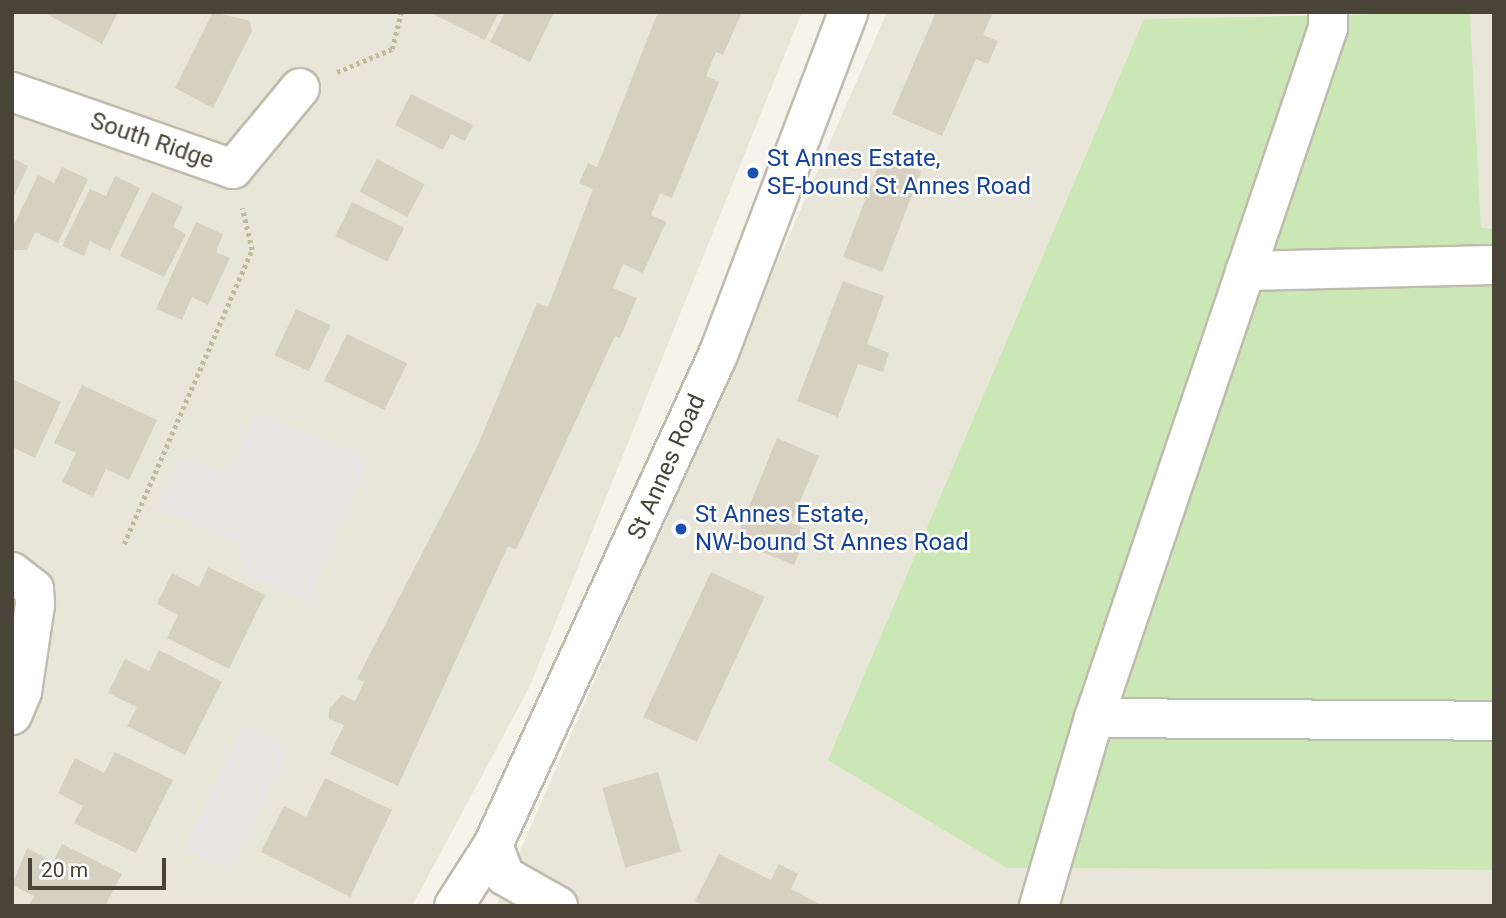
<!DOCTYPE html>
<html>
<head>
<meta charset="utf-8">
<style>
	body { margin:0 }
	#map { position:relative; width:1506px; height:918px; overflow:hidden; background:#f5f3ea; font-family:Roboto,sans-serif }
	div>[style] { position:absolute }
	.residential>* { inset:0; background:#e8e5d9 }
	.green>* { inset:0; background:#cae7b5 }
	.parking>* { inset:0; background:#e6e5e2; transform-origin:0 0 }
	.building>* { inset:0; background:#d6d0c0; transform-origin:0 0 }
	.path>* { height:4.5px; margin-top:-2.25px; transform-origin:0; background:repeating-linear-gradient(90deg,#c1ba9f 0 3.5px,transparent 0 7px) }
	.roads { filter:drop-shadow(2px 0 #c0bcad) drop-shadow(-2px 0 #c0bcad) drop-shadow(0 2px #c0bcad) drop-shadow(0 -2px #c0bcad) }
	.minor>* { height:38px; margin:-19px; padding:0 19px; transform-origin:19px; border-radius:19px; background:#fff }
	.dots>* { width:19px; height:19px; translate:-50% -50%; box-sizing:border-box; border:4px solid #fff; border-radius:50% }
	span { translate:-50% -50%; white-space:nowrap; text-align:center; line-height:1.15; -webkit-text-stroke:5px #fff; paint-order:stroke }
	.street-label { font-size:24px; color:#484438 }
	.transit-label { font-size:24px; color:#164399 }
	.left { translate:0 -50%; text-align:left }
	.frame { position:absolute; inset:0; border:14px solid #484438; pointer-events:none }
	.scale { position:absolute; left:28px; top:858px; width:138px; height:32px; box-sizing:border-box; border:4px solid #484438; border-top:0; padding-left:9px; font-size:21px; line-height:24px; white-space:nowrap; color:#484438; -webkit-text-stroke:5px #fff; paint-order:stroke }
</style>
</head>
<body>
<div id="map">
	<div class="residential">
		<i style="clip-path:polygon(12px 12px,802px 12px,529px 688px,412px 906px,12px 906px)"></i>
		<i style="clip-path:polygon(887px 12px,1363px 12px,1144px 20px,1007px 868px,1494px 870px,1494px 906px,496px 906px)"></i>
		<i style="clip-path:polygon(1470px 12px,1494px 12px,1494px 229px,1481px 229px)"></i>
	</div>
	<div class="green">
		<i style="clip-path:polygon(1470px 12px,1481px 228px,1494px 229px,1494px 870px,1007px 868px,828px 760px,1144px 19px)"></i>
	</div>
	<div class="parking">
		<i style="clip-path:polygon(255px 412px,368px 458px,309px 602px,249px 578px,236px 542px,158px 510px,180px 454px,230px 474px)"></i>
		<i style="left:244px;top:725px;width:51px;height:137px;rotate:26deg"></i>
	</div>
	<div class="building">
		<i style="clip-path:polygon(43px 12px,118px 12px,102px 44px)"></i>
		<i style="clip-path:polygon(213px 12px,250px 21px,252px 31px,213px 108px,175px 88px)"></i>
		<i style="clip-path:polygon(429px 12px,499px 12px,485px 40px)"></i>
		<i style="clip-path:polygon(505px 12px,554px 12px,530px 62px,490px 42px)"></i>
		<i style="clip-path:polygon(658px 12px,742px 12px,723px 55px,716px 52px,706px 76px,719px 82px,672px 198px,660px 193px,651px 215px,666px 222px,643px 273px,623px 264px,613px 288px,637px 298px,620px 338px,615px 336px,516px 550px,508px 546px,398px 786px,330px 754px,344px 725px,329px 719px,329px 709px,342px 695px,355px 701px,364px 682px,357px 679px,477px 447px,537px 303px,548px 307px,593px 189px,579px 183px,588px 163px,597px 167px)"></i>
		<i style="clip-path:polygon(936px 12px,993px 12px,983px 35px,998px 41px,988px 64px,976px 59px,942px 136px,892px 114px)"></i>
		<i style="clip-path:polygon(411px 94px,473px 125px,465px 141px,451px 134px,443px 150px,395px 125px)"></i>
		<i style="left:882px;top:156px;width:42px;height:108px;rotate:21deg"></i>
		<i style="clip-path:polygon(12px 158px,28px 166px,12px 200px)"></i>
		<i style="left:377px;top:159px;width:54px;height:37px;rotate:28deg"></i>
		<i style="clip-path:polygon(62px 167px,88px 179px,58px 243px,35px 232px,27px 250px,12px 250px,12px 229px,38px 175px,54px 183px)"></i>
		<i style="clip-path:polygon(115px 176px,140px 188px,110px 251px,90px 241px,84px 256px,62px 246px,90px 189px,106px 196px)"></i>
		<i style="clip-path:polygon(152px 192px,183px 207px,173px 227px,186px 234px,164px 277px,120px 256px)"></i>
		<i style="left:352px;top:202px;width:58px;height:38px;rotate:26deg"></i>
		<i style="clip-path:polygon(196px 222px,223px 234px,216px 252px,230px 258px,208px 305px,192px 297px,182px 320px,156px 309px)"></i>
		<i style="clip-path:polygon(843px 281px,884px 296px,867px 344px,889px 353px,883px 372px,858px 364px,838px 417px,797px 401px)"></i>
		<i style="left:296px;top:309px;width:38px;height:51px;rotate:25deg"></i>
		<i style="left:347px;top:334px;width:67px;height:52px;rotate:26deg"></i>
		<i style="clip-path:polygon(12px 379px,61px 402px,35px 458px,12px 447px)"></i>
		<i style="clip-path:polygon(82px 385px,157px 420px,129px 480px,106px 469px,93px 497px,62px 482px,76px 453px,54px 443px)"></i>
		<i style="clip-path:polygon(777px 438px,819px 456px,791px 523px,809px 530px,794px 565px,735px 541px)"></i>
		<i style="clip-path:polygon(208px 567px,265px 595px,229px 669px,167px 638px,178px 615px,157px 604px,172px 573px,199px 587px)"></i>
		<i style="left:711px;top:572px;width:59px;height:160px;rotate:25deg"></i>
		<i style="clip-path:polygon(159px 650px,222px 682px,185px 755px,127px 726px,137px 707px,108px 693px,125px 659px,149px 671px)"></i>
		<i style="clip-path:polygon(115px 752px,173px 780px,136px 853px,74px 823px,83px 806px,58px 793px,75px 758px,104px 773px)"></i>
		<i style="left:658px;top:772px;width:83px;height:58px;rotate:74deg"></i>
		<i style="clip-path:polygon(325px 778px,392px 810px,350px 897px,261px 852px,284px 806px,306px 817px)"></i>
		<i style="clip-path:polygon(62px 844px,122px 874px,105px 906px,29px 906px,34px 896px,12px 885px,27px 848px,53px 862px)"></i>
		<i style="clip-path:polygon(719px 854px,771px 880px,779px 864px,798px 874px,791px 889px,823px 906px,705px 906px,695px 901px)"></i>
	</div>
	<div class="path">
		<i style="left:337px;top:72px;width:60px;rotate:-22.7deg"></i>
		<i style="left:392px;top:49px;width:38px;rotate:-76deg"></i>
		<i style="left:124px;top:544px;width:321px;rotate:-66.5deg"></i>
		<i style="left:252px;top:250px;width:43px;rotate:-103.4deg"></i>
	</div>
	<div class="roads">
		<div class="minor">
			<i style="left:12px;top:92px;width:234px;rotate:19.2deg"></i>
			<i style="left:233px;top:169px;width:105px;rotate:-50.4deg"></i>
			<i style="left:1245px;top:271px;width:249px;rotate:-1.4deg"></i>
			<i style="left:12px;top:572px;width:28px;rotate:38deg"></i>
			<i style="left:34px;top:589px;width:16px;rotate:86deg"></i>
			<i style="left:35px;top:605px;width:88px;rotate:98.5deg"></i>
			<i style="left:22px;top:692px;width:25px;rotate:113deg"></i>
			<i style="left:1094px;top:718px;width:400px;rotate:0.4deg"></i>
			<i style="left:493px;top:845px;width:33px;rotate:69deg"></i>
			<i style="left:505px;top:876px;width:61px;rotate:29.5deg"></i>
			<i style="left:454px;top:906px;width:72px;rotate:-57.4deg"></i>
			<i style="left:493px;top:845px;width:539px;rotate:-65.34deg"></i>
			<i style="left:718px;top:355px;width:367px;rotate:-69.2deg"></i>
			<i style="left:1039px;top:906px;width:196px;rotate:-73.7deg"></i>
			<i style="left:1094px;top:718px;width:729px;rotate:-71.27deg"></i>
			<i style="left:1328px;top:28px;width:16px;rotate:-90deg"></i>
		</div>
	</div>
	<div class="dots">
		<i style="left:753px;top:173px;background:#1a4fb4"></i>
		<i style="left:681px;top:529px;background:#1a4fb4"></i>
	</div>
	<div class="street-label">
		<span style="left:152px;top:141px;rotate:19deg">South Ridge</span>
		<span style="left:667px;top:467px;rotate:-66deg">St Annes Road</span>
	</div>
	<div class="transit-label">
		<span class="left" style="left:767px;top:173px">St Annes Estate,<br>SE-bound St Annes Road</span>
		<span class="left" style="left:695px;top:529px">St Annes Estate,<br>NW-bound St Annes Road</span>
	</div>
	<div class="frame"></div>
	<div class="scale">20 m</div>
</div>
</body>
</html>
